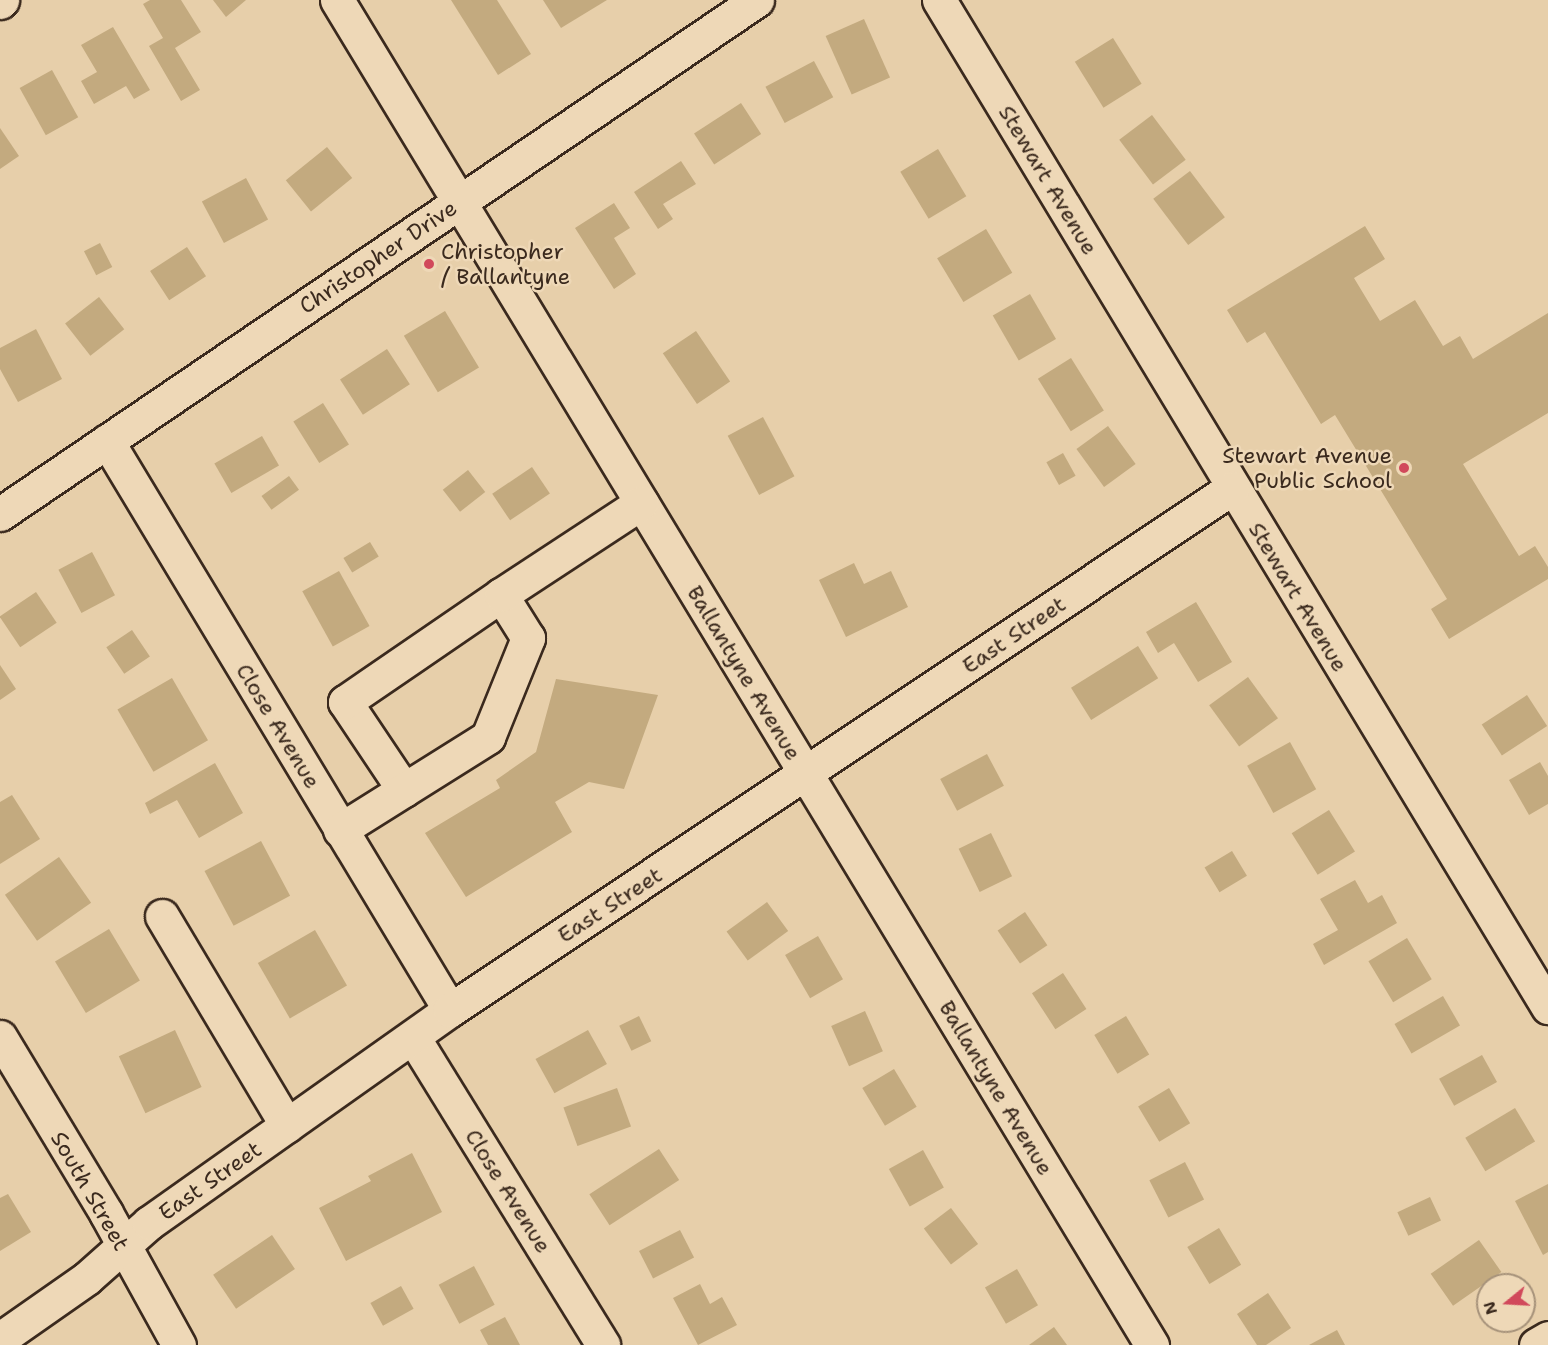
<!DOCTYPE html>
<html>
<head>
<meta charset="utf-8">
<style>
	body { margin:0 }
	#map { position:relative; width:1548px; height:1345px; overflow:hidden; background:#e7cfaa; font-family:"Shantell Sans",sans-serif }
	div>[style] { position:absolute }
	.building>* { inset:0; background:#c3aa7f; transform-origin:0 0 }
	.roads { filter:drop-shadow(2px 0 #3b2a1e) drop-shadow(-2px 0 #3b2a1e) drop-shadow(0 2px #3b2a1e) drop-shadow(0 -2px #3b2a1e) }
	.minor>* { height:33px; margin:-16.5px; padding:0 16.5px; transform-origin:16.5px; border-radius:16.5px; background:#eed8b7 }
	.dots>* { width:16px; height:16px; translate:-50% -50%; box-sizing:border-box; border:3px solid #eed8b7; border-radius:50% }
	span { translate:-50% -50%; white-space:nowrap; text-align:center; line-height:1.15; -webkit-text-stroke:5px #eed8b7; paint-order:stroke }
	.street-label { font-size:22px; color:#3b2a1e }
	.poi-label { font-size:22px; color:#3b2a1e }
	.left { translate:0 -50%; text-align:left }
	.right { translate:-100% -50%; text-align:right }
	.north { position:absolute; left:1476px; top:1273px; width:60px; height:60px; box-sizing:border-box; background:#eed8b7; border:2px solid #a6927a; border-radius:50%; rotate:252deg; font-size:16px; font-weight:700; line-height:24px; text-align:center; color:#3b2a1e }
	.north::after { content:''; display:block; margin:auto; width:21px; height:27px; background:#d1495b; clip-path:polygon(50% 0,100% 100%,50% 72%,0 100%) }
</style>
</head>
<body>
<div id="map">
	<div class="building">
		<i style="clip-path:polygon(150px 0,181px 0,201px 32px,175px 48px,200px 90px,181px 101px,149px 46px,163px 38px,143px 4px)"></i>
		<i style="clip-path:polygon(213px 0,246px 0,226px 17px)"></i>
		<i style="clip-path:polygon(451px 0,497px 0,531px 54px,498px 75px)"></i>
		<i style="clip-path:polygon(543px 0,607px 0,561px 28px)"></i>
		<i style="left:864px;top:19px;width:64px;height:42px;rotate:66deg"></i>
		<i style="clip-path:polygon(113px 27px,150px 90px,134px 99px,126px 86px,94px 104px,81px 81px,97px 72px,81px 45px)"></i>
		<i style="left:1113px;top:38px;width:54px;height:45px;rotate:58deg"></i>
		<i style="left:814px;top:61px;width:41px;height:55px;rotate:62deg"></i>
		<i style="left:52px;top:70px;width:54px;height:37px;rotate:61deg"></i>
		<i style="left:741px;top:103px;width:37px;height:56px;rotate:57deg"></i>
		<i style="left:1152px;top:115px;width:56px;height:41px;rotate:53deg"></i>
		<i style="clip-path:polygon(0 128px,19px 156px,0 169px)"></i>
		<i style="left:327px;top:147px;width:40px;height:53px;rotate:51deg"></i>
		<i style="left:938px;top:149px;width:55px;height:44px;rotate:59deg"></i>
		<i style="clip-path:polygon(681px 161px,696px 184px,663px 204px,673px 219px,658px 229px,634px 192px)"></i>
		<i style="left:1190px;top:171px;width:58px;height:46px;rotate:53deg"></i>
		<i style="left:246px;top:178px;width:47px;height:50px;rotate:62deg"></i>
		<i style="clip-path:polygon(614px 203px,630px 228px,614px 238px,636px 274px,614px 289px,575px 228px)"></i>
		<i style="clip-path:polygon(1365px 226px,1385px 259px,1354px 278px,1380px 321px,1415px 300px,1443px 346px,1460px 336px,1473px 359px,1548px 313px,1548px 413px,1463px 464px,1519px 556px,1535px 546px,1548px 567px,1548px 579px,1449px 639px,1431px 609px,1447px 599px,1335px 415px,1321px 424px,1265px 332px,1247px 343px,1227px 310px)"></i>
		<i style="left:986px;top:229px;width:51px;height:57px;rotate:59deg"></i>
		<i style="left:100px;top:243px;width:27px;height:18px;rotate:63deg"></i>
		<i style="left:187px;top:247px;width:35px;height:44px;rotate:57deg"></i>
		<i style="left:1030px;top:294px;width:52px;height:43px;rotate:60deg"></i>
		<i style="left:99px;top:297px;width:41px;height:43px;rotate:52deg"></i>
		<i style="left:445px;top:311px;width:66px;height:48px;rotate:59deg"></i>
		<i style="clip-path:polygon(36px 329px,62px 379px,18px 402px,0 369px,0 348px)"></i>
		<i style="left:696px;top:331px;width:61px;height:40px;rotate:56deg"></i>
		<i style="left:387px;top:349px;width:42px;height:56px;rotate:57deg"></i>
		<i style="left:1071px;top:358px;width:62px;height:39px;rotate:58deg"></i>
		<i style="left:323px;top:403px;width:49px;height:35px;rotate:58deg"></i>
		<i style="left:763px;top:417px;width:67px;height:40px;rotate:62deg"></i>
		<i style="left:1108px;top:426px;width:47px;height:39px;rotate:54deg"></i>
		<i style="left:262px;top:436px;width:34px;height:55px;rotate:60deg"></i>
		<i style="left:1063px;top:453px;width:26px;height:19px;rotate:61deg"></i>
		<i style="left:532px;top:467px;width:32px;height:48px;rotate:56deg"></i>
		<i style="left:468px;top:470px;width:28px;height:32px;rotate:52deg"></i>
		<i style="left:289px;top:476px;width:17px;height:34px;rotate:54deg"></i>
		<i style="left:370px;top:542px;width:17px;height:31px;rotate:59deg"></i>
		<i style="left:92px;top:552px;width:49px;height:38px;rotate:62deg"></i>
		<i style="clip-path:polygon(854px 563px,864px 584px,891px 571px,908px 607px,846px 637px,819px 580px)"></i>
		<i style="left:339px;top:571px;width:63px;height:42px;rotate:61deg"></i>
		<i style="left:36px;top:592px;width:37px;height:44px;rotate:56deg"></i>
		<i style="clip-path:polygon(1196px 602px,1232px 662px,1198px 682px,1174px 643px,1158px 653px,1146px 632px)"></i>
		<i style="left:132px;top:630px;width:32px;height:31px;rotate:56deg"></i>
		<i style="left:1138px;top:646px;width:38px;height:79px;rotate:58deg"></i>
		<i style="clip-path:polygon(0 665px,16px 689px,0 700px)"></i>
		<i style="left:1248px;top:677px;width:51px;height:48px;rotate:54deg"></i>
		<i style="left:172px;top:678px;width:72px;height:63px;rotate:60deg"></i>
		<i style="clip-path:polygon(556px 679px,658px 695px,624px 789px,589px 782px,555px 802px,572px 832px,466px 897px,425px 833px,500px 788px,496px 780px,536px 752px)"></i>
		<i style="left:1527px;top:695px;width:37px;height:54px;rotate:57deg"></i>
		<i style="left:1290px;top:742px;width:54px;height:49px;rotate:61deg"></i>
		<i style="left:987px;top:754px;width:36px;height:53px;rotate:62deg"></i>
		<i style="clip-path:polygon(1540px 762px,1548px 776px,1548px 804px,1529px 815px,1509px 780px)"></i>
		<i style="clip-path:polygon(215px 763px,243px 813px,199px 838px,177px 800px,150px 814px,145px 803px)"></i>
		<i style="clip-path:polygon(12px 795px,40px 839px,0 864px,0 802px)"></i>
		<i style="left:1329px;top:810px;width:49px;height:44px;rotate:58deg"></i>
		<i style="left:991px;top:833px;width:48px;height:36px;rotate:64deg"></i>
		<i style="left:261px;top:841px;width:62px;height:64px;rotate:62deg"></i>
		<i style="left:1232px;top:851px;width:29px;height:32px;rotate:59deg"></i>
		<i style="left:59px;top:857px;width:56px;height:66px;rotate:55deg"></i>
		<i style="clip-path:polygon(1355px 880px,1368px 903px,1382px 895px,1397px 923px,1324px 965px,1313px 944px,1338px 930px,1320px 899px)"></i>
		<i style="left:767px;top:902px;width:36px;height:50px;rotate:54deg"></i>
		<i style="left:1025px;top:912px;width:40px;height:33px;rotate:56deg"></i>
		<i style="left:109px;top:929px;width:60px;height:63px;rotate:59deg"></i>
		<i style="left:315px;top:930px;width:64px;height:66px;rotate:60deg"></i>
		<i style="left:818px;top:936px;width:50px;height:38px;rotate:60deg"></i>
		<i style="left:1407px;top:938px;width:48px;height:45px;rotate:59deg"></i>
		<i style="left:1063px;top:973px;width:43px;height:37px;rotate:57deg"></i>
		<i style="left:1443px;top:996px;width:34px;height:56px;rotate:60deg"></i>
		<i style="left:865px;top:1011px;width:44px;height:37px;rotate:66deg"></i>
		<i style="left:639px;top:1016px;width:28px;height:22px;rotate:64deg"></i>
		<i style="left:1126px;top:1016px;width:45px;height:37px;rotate:59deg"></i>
		<i style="left:175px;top:1030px;width:63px;height:62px;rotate:65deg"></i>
		<i style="left:588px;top:1030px;width:39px;height:60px;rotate:61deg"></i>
		<i style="left:1482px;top:1055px;width:31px;height:49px;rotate:61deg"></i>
		<i style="left:894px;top:1069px;width:44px;height:37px;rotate:59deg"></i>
		<i style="left:617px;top:1088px;width:41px;height:57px;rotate:70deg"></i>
		<i style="left:1169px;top:1088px;width:41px;height:36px;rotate:59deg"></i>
		<i style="left:1515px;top:1108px;width:39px;height:58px;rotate:59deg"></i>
		<i style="left:659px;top:1149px;width:37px;height:83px;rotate:57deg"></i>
		<i style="left:923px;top:1150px;width:43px;height:39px;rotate:61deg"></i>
		<i style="clip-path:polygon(412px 1153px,442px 1212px,346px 1261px,319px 1208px,371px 1181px,368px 1176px)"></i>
		<i style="left:1185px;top:1162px;width:42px;height:40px;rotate:63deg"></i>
		<i style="clip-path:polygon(1548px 1184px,1548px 1252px,1543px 1255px,1515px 1201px)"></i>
		<i style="clip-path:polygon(8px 1194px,31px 1232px,0 1251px,0 1198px)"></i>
		<i style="left:1430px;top:1197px;width:26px;height:36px;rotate:65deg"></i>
		<i style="left:951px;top:1208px;width:45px;height:34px;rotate:53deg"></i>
		<i style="left:1219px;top:1228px;width:43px;height:37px;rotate:59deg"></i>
		<i style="left:680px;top:1230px;width:31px;height:46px;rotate:63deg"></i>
		<i style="left:272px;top:1235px;width:41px;height:71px;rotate:56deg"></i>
		<i style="left:1479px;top:1240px;width:39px;height:59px;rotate:55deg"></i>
		<i style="left:474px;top:1266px;width:44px;height:40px;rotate:62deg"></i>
		<i style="left:1017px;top:1269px;width:42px;height:37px;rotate:60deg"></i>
		<i style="clip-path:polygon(700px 1284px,710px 1304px,722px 1297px,737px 1325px,698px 1345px,673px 1298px)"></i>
		<i style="left:401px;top:1286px;width:26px;height:35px;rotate:61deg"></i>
		<i style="clip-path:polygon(1268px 1293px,1291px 1328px,1266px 1345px,1257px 1345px,1237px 1314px)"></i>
		<i style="clip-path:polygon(505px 1317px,520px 1345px,488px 1345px,480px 1330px)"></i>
		<i style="clip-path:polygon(1054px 1327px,1067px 1345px,1029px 1345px)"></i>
		<i style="clip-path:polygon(1337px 1330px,1345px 1345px,1309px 1345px)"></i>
	</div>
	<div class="roads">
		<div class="minor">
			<i style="left:337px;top:0;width:1573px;rotate:58.79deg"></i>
			<i style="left:939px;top:0;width:1177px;rotate:58.84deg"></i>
			<i style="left:0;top:2px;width:3px;rotate:-45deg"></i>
			<i style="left:107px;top:441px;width:664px;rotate:58.92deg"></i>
			<i style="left:0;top:514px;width:915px;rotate:-34.18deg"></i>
			<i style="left:404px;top:790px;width:106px;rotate:-123.8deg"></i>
			<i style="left:345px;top:702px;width:189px;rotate:-34.4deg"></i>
			<i style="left:340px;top:830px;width:175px;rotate:-32.1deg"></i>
			<i style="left:488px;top:737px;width:107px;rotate:-68deg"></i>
			<i style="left:528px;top:638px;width:51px;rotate:-122.1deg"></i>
			<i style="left:501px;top:595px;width:168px;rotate:-33.3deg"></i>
			<i style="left:162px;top:916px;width:244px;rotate:59.2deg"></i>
			<i style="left:0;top:1037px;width:205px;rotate:58.9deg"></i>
			<i style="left:106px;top:1213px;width:151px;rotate:61.1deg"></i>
			<i style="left:413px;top:1037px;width:362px;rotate:58.3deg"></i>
			<i style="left:0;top:1339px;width:106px;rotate:-35deg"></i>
			<i style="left:87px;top:1278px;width:83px;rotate:-41.6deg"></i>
			<i style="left:149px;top:1223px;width:369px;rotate:-35.3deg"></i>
			<i style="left:450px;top:1010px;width:940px;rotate:-33.72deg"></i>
			<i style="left:1536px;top:1345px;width:14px;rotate:-30deg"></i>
		</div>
	</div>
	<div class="dots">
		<i style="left:429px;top:264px;background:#d1495b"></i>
		<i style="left:1404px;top:468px;background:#d1495b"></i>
	</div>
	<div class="street-label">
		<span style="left:1048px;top:180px;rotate:59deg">Stewart Avenue</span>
		<span style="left:378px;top:257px;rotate:-34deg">Christopher Drive</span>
		<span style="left:1298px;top:597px;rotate:59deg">Stewart Avenue</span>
		<span style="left:1014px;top:635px;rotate:-34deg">East Street</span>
		<span style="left:744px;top:673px;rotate:59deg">Ballantyne Avenue</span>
		<span style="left:278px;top:726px;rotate:59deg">Close Avenue</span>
		<span style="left:610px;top:905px;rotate:-33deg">East Street</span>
		<span style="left:996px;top:1088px;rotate:59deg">Ballantyne Avenue</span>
		<span style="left:210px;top:1181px;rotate:-35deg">East Street</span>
		<span style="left:90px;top:1191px;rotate:60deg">South Street</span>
		<span style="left:508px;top:1191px;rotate:58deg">Close Avenue</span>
	</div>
	<div class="poi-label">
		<span class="left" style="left:441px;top:264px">Christopher<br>/ Ballantyne</span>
		<span class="right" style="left:1392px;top:468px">Stewart Avenue<br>Public School</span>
	</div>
	<div class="north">N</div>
</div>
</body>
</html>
